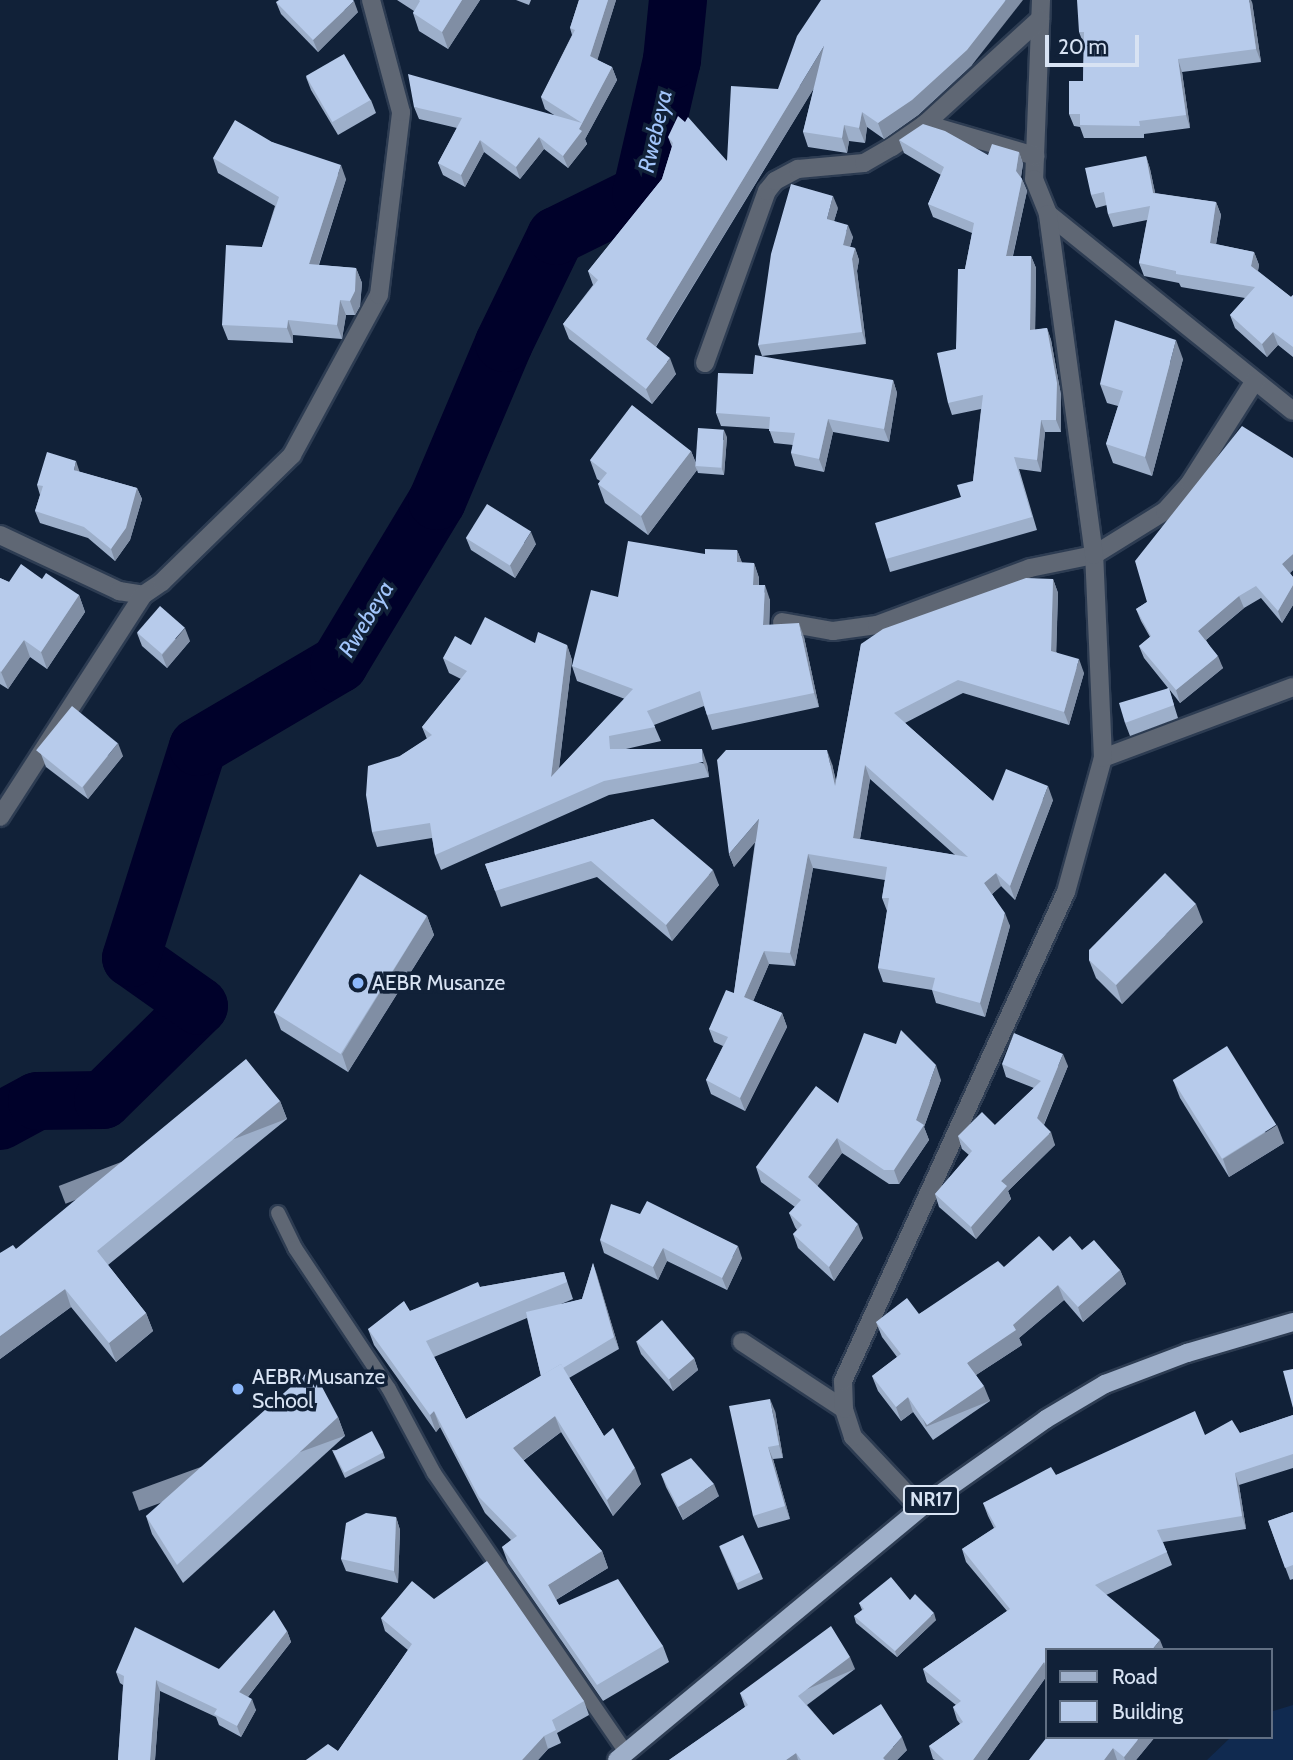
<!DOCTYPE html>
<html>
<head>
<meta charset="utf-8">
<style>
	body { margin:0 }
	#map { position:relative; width:1293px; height:1760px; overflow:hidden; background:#112138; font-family:Cabin,sans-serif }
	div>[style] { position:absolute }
	.green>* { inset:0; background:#102a50 }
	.river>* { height:58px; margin:-29px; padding:0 29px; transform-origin:29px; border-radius:29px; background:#00012a }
	.roads { filter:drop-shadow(2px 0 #2d3c52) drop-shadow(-2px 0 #2d3c52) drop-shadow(0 2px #2d3c52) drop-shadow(0 -2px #2d3c52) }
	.service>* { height:14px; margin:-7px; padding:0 7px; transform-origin:7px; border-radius:7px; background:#5f6774 }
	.minor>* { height:18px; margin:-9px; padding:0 9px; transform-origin:9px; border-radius:9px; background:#5f6774 }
	.primary>* { height:18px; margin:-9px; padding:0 9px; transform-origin:9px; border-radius:9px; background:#9eafc9 }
	.wall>* { inset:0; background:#9dafca }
	.shaded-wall>* { inset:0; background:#808ea4; transform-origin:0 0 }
	.building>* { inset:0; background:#b7cbeb; transform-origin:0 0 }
	.dots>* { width:19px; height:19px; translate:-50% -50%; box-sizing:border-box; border:4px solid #112138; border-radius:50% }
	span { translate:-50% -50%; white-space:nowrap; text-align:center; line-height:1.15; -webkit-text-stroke:7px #112138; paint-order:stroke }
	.shield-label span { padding:2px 5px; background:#112138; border:2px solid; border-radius:5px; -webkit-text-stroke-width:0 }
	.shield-label { font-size:19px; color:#d8e3f3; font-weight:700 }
	.poi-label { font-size:21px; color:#d8e3f3 }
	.left { translate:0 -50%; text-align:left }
	.water-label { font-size:23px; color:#a2c5fb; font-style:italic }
	.legend { position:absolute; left:1045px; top:1648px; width:228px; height:91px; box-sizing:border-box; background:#112138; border:2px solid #616f83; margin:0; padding:9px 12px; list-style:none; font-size:21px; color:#d8e3f3 }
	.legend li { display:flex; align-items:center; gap:14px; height:35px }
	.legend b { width:35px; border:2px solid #616f83 }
	.scale { position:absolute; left:1045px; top:35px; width:94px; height:32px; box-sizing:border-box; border:4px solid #d8e3f3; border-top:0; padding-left:9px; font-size:21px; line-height:24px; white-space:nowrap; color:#d8e3f3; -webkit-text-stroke:5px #112138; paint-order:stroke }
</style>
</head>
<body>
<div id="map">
	<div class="green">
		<i style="clip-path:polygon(1293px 1705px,1293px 1760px,1207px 1760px,1231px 1737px,1270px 1737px,1270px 1712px)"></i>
	</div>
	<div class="river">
		<i style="left:0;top:1121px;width:42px;rotate:-28.4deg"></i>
		<i style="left:37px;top:1101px;width:66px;rotate:-0.9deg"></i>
		<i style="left:103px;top:1100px;width:134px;rotate:-44.4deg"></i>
		<i style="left:199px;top:1006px;width:83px;rotate:-144.8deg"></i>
		<i style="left:131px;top:958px;width:221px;rotate:-72.4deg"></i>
		<i style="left:198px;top:747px;width:164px;rotate:-30.5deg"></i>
		<i style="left:339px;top:664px;width:190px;rotate:-59deg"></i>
		<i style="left:437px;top:501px;width:172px;rotate:-67deg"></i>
		<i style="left:504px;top:343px;width:119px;rotate:-64.1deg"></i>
		<i style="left:556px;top:236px;width:95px;rotate:-26.3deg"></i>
		<i style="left:641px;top:194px;width:138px;rotate:-77deg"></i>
		<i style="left:672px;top:60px;width:60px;rotate:-84.3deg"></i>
	</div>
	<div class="roads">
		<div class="service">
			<i style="left:278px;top:1213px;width:39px;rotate:64deg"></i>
			<i style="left:295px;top:1248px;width:169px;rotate:56.3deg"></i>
			<i style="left:389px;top:1389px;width:95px;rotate:61.8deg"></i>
			<i style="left:434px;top:1473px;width:339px;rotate:55.5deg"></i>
		</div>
		<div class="minor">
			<i style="left:1041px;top:0;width:179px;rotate:92.2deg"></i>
			<i style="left:1034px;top:179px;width:38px;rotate:68deg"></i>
			<i style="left:1048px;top:214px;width:314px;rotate:38.8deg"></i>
			<i style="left:925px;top:124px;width:115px;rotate:16.2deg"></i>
			<i style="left:705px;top:363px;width:183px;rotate:-70.2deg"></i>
			<i style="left:767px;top:191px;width:13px;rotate:-51deg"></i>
			<i style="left:775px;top:181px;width:26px;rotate:-28deg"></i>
			<i style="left:798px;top:169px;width:66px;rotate:-5.2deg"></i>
			<i style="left:864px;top:163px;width:32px;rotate:-30deg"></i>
			<i style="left:892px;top:147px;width:40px;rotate:-34.9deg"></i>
			<i style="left:925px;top:124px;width:156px;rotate:-42.4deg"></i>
			<i style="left:0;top:535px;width:132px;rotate:25.2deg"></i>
			<i style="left:119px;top:591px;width:24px;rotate:9deg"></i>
			<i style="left:143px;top:595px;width:23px;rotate:-34deg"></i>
			<i style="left:162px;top:582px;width:182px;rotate:-44.3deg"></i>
			<i style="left:292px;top:455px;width:182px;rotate:-61.5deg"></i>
			<i style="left:379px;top:295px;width:184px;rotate:-83.1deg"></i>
			<i style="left:401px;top:112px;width:116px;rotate:-105deg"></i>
			<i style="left:782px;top:622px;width:52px;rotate:10deg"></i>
			<i style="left:833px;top:631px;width:44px;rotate:-7.8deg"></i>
			<i style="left:877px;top:625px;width:163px;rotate:-20.4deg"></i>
			<i style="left:1030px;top:568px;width:65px;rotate:-11.5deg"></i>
			<i style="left:1094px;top:555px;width:84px;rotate:-31.8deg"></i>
			<i style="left:1165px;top:511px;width:38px;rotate:-48deg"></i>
			<i style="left:1190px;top:483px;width:120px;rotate:-57.6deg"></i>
			<i style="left:1103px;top:758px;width:203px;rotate:-20.5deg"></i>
			<i style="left:0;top:817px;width:264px;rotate:-57.2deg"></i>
			<i style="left:742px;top:1342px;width:122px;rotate:33.3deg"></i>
			<i style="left:920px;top:1508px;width:98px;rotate:-133.3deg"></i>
			<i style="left:853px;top:1437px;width:29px;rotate:-108deg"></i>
			<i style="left:844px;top:1409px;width:28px;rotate:-92deg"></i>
			<i style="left:843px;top:1381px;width:537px;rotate:-65.49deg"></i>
			<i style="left:1066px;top:892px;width:139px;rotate:-74.6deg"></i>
			<i style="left:1103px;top:758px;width:203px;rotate:-92.5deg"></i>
			<i style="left:1094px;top:555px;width:344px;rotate:-97.7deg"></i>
		</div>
		<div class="primary">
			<i style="left:617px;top:1760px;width:394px;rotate:-39.7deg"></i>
			<i style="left:920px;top:1508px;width:154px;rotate:-35.2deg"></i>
			<i style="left:1046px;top:1419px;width:69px;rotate:-30.7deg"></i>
			<i style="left:1105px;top:1384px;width:88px;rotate:-20.7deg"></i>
			<i style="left:1187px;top:1353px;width:110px;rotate:-16.3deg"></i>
		</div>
	</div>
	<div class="wall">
		<i style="clip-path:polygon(397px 0,480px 0,448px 49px,419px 31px,413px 13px,414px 11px)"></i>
		<i style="clip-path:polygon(516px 0,531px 0,529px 5px)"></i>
		<i style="clip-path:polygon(579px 0,616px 0,597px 60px,612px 67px,617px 80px,585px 139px,587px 144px,568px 168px,544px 149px,520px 179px,484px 152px,465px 187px,443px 175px,438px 163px,457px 128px,419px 119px,414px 107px,554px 115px,545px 109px,541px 97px,572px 35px,570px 28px)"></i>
		<i style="clip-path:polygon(276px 2px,358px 12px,318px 52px,281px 14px)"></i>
		<i style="clip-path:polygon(1252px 2px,1261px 62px,1182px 72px,1190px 128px,1144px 134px,1144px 138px,1084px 138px,1080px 127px,1074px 126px,1069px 114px,1083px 81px,1084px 45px,1079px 32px)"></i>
		<i style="clip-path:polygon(972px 65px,918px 115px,884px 139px,867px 127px,865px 143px,849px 141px,847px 153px,808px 147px,803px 132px,814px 88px,656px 347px,676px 374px,652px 404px,569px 339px,563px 324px,593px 285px,588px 271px,662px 179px,672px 147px,668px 137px,727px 161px,778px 89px)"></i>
		<i style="clip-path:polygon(306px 77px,371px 100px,376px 113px,338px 135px,311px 90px)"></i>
		<i style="clip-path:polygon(899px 140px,988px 155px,1019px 152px,1023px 164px,1021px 177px,1027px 191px,1013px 256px,1031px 256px,1036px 268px,1035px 330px,1047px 328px,1051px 340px,1061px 395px,1061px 432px,1045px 432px,1041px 472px,1019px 469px,1037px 530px,890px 572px,886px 559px,961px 497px,973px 481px,981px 409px,952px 415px,948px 403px,956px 349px,965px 269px,972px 233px,933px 217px,928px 204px,941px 175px,904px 153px)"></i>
		<i style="clip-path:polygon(272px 142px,346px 179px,319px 265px,356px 268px,362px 283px,360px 306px,355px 315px,346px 315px,342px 339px,293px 335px,293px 343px,228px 340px,222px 325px,262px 247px,275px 206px,218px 173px,213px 158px)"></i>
		<i style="clip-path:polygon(1146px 156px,1150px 169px,1155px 193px,1216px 202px,1221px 215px,1216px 244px,1254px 252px,1259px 265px,1258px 271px,1291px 297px,1293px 295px,1293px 357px,1278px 345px,1267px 357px,1235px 328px,1230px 315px,1245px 298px,1181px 287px,1179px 283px,1144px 276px,1139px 263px,1147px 220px,1113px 227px,1108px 214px,1107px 205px,1096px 208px,1091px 195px)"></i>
		<i style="clip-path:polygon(838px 208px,834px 221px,853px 237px,850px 247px,855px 248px,859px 260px,857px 271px,866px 344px,762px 356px,758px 345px)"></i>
		<i style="clip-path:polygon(1183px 359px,1152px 476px,1113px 463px,1106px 444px,1118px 406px,1107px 403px,1100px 384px)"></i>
		<i style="clip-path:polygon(893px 380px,897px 393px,889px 442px,833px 432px,824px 472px,795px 466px,791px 453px,793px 445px,774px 443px,769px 429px,721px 426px,716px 413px)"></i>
		<i style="clip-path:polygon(727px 437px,724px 475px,698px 473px,697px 470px,648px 535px,605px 503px,598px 484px,600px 481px,597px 479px,590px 460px,691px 451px,696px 463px)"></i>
		<i style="clip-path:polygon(1293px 458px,1293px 570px,1290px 573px,1293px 577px,1293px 605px,1282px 623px,1261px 598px,1244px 608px,1206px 640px,1223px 668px,1180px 703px,1169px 689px,1178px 718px,1130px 736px,1125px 723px,1168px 688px,1144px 658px,1139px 646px,1150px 637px,1141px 621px,1136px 609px,1147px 602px)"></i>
		<i style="clip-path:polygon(80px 472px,137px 488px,142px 499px,130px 540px,115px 561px,88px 538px,40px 523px,35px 511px,40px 495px,37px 485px)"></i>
		<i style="clip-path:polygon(466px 538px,536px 544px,515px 578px,471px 550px)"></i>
		<i style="clip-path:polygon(737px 550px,742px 563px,754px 563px,759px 578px,759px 585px,770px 600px,769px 625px,804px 637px,819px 707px,712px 730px,704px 706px,654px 725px,661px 741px,626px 749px,707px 764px,709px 777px,609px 795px,441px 870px,435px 855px,432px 838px,377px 847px,372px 832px,400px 756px,427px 739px,422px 727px,461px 679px,449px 673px,443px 658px,471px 645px,535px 643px,567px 645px,572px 660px,559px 768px,625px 699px,577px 681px,572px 666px,618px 597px,705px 554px)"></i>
		<i style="clip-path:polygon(0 578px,9px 582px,42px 579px,79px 595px,85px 612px,47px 669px,30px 657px,8px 689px,0 684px)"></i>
		<i style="clip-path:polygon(evenodd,1053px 579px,1058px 593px,1056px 652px,1084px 673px,1069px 725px,963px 693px,905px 723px,993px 801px,1053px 800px,1015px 900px,1001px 886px,992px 894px,1010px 926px,985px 1017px,936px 1003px,932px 990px,883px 982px,878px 968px,887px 911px,882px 898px,885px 880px,813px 868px,795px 966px,769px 964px,753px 1001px,782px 1013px,787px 1027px,745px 1111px,711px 1094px,706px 1080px,723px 1046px,714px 1042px,709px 1029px,734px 993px,755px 842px,734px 867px,729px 854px,832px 764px,836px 781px,861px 644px,1053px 579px,870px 779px,955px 855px,860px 839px,870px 779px)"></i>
		<i style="clip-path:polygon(137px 633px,190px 641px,167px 668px,142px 646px)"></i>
		<i style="clip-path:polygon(41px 754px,123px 756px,88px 799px,46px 767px)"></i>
		<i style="clip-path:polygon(653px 819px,719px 885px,672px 941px,597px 877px,501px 907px,485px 864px)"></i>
		<i style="clip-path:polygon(427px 916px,434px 935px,348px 1072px,281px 1030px,274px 1012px)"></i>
		<i style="clip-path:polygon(1203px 922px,1122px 1004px,1096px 978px,1089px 960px)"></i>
		<i style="clip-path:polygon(1002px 1064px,1068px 1066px,1044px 1125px,1055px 1145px,1008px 1191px,1011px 1199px,976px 1239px,939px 1207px,935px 1194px,969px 1155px,962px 1149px,958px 1136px,995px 1125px,1034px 1088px,1006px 1077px)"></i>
		<i style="clip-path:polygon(941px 1080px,924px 1127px,929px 1140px,899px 1184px,889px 1184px,842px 1153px,817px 1186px,863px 1238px,834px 1281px,798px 1248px,793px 1234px,797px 1230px,795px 1227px,789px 1213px,795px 1207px,761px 1182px,756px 1167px,838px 1103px)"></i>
		<i style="clip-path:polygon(1173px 1080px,1284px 1143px,1229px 1177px,1180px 1098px)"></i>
		<i style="clip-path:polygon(280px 1101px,287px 1119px,108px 1265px,146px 1313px,153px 1331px,116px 1362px,71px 1307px,0 1359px,0 1253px,16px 1249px)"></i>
		<i style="clip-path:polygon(600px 1240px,742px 1258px,727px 1290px,667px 1261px,658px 1280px,604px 1253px)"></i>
		<i style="clip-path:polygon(1082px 1250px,1120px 1270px,1126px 1284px,1083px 1322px,1064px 1300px,1019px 1338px,1022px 1345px,976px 1375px,990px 1401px,933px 1440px,913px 1412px,901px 1421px,878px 1391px,872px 1376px,897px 1357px,882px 1337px,876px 1322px,919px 1314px,1004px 1267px,1053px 1251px)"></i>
		<i style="clip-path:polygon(evenodd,593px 1263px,619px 1349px,569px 1378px,604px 1436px,641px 1484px,613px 1516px,561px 1432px,523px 1461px,602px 1551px,608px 1568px,556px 1600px,559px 1605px,663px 1646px,669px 1662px,603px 1701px,508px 1563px,502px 1547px,511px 1540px,485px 1513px,440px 1427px,436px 1432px,374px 1345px,368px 1329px,410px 1311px,480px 1287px,564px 1272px,573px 1299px,559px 1305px,582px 1299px,593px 1263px,527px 1318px,541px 1376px,466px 1419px,434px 1357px,527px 1318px)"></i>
		<i style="clip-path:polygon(636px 1341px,694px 1358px,698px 1370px,673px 1391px,641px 1354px)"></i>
		<i style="clip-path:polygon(775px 1411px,783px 1458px,773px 1459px,790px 1519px,758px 1528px,753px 1516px)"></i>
		<i style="clip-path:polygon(1293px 1415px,1293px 1468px,1239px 1485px,1246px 1529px,1163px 1542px,1172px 1565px,1106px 1595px,1046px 1650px,1046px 1677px,987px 1760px,935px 1760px,933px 1759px,929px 1746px,960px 1724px,957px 1720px,953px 1707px,956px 1705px,927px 1682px,923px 1669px,1007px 1611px,966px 1562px,962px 1549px,994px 1528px,988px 1516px,983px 1503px,1056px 1475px,1205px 1435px,1240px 1433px)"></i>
		<i style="clip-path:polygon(338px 1417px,345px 1436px,183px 1583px,152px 1534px,146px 1516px)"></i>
		<i style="clip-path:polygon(332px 1450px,383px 1452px,385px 1458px,345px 1478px)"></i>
		<i style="clip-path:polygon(661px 1474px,719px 1496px,683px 1520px,666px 1487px)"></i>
		<i style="clip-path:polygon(1293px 1512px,1293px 1579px,1290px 1580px,1268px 1521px)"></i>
		<i style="clip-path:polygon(396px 1517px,400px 1530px,398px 1583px,346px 1571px,341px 1559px)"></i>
		<i style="clip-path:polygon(719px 1546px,760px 1572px,763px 1579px,738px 1590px)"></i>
		<i style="clip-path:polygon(434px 1599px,584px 1701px,589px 1715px,557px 1733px,561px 1743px,548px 1749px,538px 1760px,306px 1760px,338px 1751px,408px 1650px,385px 1631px,381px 1618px)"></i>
		<i style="clip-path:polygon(910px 1600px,936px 1620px,897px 1657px,856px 1623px,854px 1616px,862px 1610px,859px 1603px)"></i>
		<i style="clip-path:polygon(287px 1631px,291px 1642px,248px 1697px,256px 1710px,241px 1737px,219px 1725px,216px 1717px,160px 1691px,155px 1760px,118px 1760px,123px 1685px,120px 1683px,116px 1672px,219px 1669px)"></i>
		<i style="clip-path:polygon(855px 1669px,807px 1705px,833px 1735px,907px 1750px,897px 1760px,669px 1760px,745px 1707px,740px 1693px)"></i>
		<i style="clip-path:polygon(1155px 1737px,1136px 1760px,1029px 1760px)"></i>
	</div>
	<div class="shaded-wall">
		<i style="clip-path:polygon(462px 0,480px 0,448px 49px,442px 32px)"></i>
		<i style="clip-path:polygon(608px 0,616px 0,595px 68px,590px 56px)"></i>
		<i style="clip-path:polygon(1006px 0,1023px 0,972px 65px,918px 115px,884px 139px,878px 123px)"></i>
		<i style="clip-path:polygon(1249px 0,1251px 0,1252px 2px,1261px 62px,1256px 49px)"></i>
		<i style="clip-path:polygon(354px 1px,358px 12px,318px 52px,313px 40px)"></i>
		<i style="clip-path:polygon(824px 46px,830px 62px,651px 354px,646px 339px)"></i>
		<i style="clip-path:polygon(1178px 59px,1182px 72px,1190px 128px,1186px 115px)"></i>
		<i style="clip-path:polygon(612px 67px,617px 80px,585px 139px,587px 144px,568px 168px,563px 156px,579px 129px)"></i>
		<i style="clip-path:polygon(862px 112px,867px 127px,865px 143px,859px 128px)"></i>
		<i style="clip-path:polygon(844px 125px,849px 141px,847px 153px,842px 138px)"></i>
		<i style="clip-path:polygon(539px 137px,544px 149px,520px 179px,516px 167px)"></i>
		<i style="clip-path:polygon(480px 140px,484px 152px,465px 187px,461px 175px)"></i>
		<i style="clip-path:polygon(1019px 152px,1023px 164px,1020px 183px,1016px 171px)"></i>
		<i style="clip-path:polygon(1146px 156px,1150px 169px,1158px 206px,1153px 193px)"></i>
		<i style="clip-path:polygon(341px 165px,346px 179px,314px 279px,309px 264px)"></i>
		<i style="clip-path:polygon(1022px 179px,1027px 191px,1010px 268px,1006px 256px)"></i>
		<i style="clip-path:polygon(833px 196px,838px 208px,831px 231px,827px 219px)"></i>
		<i style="clip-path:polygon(1216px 202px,1221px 215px,1214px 256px,1210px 243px)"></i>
		<i style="clip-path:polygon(848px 225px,853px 237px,847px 257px,843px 245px)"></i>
		<i style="clip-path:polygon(855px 248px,859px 260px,857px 271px,866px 344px,862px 332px,852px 259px)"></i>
		<i style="clip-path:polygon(1254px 252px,1259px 265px,1256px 279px,1251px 266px)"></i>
		<i style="clip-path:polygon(1031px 256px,1036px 268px,1035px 342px,1030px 330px)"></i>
		<i style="clip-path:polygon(356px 268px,362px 283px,360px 306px,355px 315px,350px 301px)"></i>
		<i style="clip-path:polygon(340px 300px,346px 315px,342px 339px,337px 325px)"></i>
		<i style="clip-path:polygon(288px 320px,293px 335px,293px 343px,287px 328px)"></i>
		<i style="clip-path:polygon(1047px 328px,1051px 340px,1061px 395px,1061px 432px,1056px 420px)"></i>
		<i style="clip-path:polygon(1273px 332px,1278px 345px,1267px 357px,1262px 344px)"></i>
		<i style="clip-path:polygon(1176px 340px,1183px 359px,1152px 476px,1145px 457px)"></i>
		<i style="clip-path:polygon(670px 358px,676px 374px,652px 404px,646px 389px)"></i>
		<i style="clip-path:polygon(893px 380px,897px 393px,889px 442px,884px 429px)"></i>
		<i style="clip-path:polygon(828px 419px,833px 432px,824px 472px,819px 459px)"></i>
		<i style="clip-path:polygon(1041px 420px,1045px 432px,1041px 472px,1037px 460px)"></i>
		<i style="clip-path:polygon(724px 430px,727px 437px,724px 475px,722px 469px)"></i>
		<i style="clip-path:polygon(691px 451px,697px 466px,695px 466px,697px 470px,648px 535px,641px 516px)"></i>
		<i style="clip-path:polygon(76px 461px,80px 473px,74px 470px)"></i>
		<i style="clip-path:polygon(137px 488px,142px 499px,130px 540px,115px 561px,111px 549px)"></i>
		<i style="clip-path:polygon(531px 532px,536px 544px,515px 578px,510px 565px)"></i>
		<i style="clip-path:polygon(737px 550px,743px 565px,737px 562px)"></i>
		<i style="clip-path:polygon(1293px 554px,1293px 570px,1286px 576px,1282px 564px)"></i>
		<i style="clip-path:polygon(754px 563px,759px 578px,758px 600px,753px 585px)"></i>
		<i style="clip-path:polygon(1053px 579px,1058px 593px,1056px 664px,1051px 651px)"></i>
		<i style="clip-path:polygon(765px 585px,770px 600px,769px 640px,763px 625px)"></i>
		<i style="clip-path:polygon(1293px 585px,1293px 605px,1282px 623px,1278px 611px)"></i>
		<i style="clip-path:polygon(79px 595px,85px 612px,47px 669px,41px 652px)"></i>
		<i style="clip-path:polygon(1239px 596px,1244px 608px,1202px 643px,1198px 631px)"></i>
		<i style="clip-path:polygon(799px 623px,804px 637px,819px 707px,814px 693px)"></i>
		<i style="clip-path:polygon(185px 628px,190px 641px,167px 668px,162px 655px)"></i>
		<i style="clip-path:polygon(24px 640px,30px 657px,8px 689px,1px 672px)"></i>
		<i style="clip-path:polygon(567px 645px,572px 660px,556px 792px,551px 777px)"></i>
		<i style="clip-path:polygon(1218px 656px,1223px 668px,1180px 703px,1176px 690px)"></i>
		<i style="clip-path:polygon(1079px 659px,1084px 673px,1069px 725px,1064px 712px)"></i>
		<i style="clip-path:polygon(118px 743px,123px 756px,88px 799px,83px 787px)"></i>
		<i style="clip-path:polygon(702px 749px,707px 764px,709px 777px,703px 762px)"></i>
		<i style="clip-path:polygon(827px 750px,832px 764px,840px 800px,835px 786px)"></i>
		<i style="clip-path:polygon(865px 765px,870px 779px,858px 851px,853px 838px)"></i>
		<i style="clip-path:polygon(1048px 786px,1053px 800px,1015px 900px,1010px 886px)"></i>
		<i style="clip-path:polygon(759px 819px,764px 832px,734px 867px,729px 854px)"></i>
		<i style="clip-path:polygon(808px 854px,813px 868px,795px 966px,790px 953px)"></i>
		<i style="clip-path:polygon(713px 870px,719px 885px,672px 941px,666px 925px)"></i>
		<i style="clip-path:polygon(996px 873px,1001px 886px,989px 897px,984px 883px)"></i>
		<i style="clip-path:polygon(1196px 904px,1203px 922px,1122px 1004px,1116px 985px)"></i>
		<i style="clip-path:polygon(1005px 913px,1010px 926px,985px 1017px,980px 1003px)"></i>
		<i style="clip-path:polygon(427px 916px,434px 935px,348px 1072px,342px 1054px)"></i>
		<i style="clip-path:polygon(764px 951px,769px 964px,749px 1011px,744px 997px)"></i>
		<i style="clip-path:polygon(782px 1013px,787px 1027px,745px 1111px,740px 1098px)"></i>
		<i style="clip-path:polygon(1063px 1054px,1068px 1066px,1041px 1131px,1037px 1118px)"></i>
		<i style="clip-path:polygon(936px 1065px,941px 1080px,924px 1127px,929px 1140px,899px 1184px,894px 1170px,916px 1120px)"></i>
		<i style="left:280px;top:1101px;width:19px;height:237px;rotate:69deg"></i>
		<i style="clip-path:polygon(1277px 1125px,1284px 1143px,1229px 1177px,1223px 1159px)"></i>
		<i style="clip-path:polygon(1051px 1132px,1055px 1145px,1008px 1191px,1011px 1199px,976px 1239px,971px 1227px,1001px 1181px)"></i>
		<i style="clip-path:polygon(837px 1138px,842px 1153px,813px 1192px,808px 1177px)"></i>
		<i style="clip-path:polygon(858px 1224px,863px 1238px,834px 1281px,829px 1267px)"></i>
		<i style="clip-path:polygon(738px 1246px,742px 1258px,727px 1290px,722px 1278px)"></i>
		<i style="clip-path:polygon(663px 1248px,667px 1261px,658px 1280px,653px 1267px)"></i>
		<i style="clip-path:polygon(593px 1263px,597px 1275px,619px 1349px,614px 1337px)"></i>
		<i style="clip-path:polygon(1120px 1270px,1126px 1284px,1083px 1322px,1078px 1307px)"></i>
		<i style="clip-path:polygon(1058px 1285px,1064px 1300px,1019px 1338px,1022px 1345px,973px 1377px,967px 1363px)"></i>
		<i style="clip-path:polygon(65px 1289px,71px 1307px,0 1359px,0 1336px)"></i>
		<i style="clip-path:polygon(146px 1313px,153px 1331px,116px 1362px,109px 1343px)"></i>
		<i style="clip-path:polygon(694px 1358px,698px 1370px,673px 1391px,669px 1379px)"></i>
		<i style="left:984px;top:1386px;width:16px;height:69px;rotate:68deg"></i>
		<i style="clip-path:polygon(908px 1397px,913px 1412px,901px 1421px,896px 1407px)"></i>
		<i style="clip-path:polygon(770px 1399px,775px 1411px,783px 1458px,779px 1445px)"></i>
		<i style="clip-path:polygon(434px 1411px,440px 1427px,436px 1432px,430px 1415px)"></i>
		<i style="clip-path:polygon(555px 1416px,561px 1432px,518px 1464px,513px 1448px)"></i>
		<i style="left:338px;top:1417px;width:20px;height:219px;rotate:70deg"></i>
		<i style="clip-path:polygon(768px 1447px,773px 1459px,790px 1519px,785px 1506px)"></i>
		<i style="clip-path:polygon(635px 1468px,641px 1484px,613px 1516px,607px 1500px)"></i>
		<i style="clip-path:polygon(1235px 1473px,1239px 1485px,1246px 1529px,1242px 1516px)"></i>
		<i style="clip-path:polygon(714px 1484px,719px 1496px,683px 1520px,678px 1507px)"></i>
		<i style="clip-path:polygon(396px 1517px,400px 1530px,398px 1583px,394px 1571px)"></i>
		<i style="clip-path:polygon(602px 1551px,608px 1568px,554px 1601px,548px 1585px)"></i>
		<i style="clip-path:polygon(934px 1613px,936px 1620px,897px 1657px,895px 1651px)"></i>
		<i style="clip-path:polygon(287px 1631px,291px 1642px,243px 1703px,239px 1692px)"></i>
		<i style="clip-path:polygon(1160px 1640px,1164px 1650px,1152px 1650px)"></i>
		<i style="left:850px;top:1657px;width:13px;height:65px;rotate:67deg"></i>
		<i style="clip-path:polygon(1044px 1662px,1046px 1669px,1046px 1677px,987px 1760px,973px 1760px)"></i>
		<i style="clip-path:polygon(156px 1680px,160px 1691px,155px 1760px,150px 1760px)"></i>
		<i style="clip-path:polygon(252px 1699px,256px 1710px,241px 1737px,237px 1726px)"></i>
		<i style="clip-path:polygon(544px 1736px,548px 1749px,538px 1760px,522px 1760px)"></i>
		<i style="clip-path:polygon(902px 1737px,907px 1750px,897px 1760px,884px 1760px,883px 1758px)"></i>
		<i style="clip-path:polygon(1140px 1737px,1155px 1737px,1136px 1760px,1125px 1760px,1124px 1757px)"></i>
		<i style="clip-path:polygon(1113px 1748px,1117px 1760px,1104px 1760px)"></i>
		<i style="clip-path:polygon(796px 1753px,798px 1760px,786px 1760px)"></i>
	</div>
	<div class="building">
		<i style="clip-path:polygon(279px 0,353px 0,354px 1px,313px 40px,276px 2px)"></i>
		<i style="clip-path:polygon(419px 0,462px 0,442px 32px,413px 13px,420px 1px)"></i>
		<i style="clip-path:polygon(579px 0,608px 0,590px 56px,612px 67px,579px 129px,582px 131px,563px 156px,539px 137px,516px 167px,480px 140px,461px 175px,438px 163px,462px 118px,414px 107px,408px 74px,582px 123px,541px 97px,575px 30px,570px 28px)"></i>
		<i style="clip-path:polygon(821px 0,1006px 0,967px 50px,912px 100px,878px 123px,862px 112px,859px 128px,844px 125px,842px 138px,803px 132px,824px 46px,646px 339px,670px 358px,646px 389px,563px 324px,598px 280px,588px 271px,662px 179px,673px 143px,668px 137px,678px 116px,685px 122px,688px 117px,727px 161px,731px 86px,778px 89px,797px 36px)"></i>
		<i style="clip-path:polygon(1077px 0,1249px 0,1256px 49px,1178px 59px,1186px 115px,1139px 121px,1140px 126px,1080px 125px,1080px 114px,1069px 114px,1069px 81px,1083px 81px,1084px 32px,1079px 32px)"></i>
		<i style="left:344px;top:54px;width:53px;height:44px;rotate:60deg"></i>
		<i style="clip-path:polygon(235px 120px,272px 142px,341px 165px,309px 264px,356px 268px,355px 291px,350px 301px,340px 300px,337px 325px,288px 320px,287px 328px,222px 325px,226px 245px,262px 247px,279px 197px,213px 158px)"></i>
		<i style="clip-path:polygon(923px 124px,945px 131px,988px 155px,992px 144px,1019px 152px,1016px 171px,1022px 179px,1006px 256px,1031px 256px,1030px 330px,1047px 328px,1057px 383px,1056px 420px,1041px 420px,1037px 460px,1014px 457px,1032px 517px,886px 559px,875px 523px,961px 497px,957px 485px,973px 481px,983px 395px,948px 403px,937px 353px,956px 349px,958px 269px,965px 269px,974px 223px,928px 204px,944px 167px,899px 140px)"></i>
		<i style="clip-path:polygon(1146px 156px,1153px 193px,1216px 202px,1210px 243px,1254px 252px,1251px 266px,1291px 297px,1293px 295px,1293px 347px,1273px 332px,1262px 344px,1230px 315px,1255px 287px,1176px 274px,1176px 271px,1139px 263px,1150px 206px,1108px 214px,1104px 192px,1091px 195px,1085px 168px)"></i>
		<i style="clip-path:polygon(791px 184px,833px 196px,827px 219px,848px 225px,843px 245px,855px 248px,852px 259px,862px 332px,758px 345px,771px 254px)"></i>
		<i style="clip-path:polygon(1115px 320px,1176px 340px,1145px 457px,1106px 444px,1123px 391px,1100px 384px)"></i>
		<i style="clip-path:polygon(755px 355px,893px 380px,884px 429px,828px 419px,819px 459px,791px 453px,795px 433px,769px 431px,770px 417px,716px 413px,718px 373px,753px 374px)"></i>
		<i style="clip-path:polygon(632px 405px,691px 451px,641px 516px,598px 484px,607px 473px,590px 460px)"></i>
		<i style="clip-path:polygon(1242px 426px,1293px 458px,1293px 554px,1282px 564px,1293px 577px,1293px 585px,1278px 611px,1256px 586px,1239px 596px,1198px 631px,1218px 656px,1176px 690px,1139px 646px,1151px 636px,1136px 609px,1147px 602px,1135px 561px)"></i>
		<i style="left:698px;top:428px;width:26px;height:38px;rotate:4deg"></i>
		<i style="clip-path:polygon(47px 452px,76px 461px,74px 470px,137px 488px,126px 528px,111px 549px,84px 527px,35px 511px,43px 486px,37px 485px)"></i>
		<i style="left:487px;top:504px;width:52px;height:40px;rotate:32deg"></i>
		<i style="clip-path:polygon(628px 541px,705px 554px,705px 549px,737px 550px,737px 562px,754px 563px,753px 585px,765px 585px,763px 625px,799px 623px,814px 693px,707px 715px,700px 691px,647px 711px,655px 727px,609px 736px,610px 749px,702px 749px,703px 762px,604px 781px,435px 855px,430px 823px,372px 832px,366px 795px,368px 766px,400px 756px,432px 735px,422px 727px,467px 671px,443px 658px,455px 636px,471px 645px,485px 617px,535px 643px,538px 632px,567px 645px,551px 777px,633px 689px,572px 666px,591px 590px,618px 597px)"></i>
		<i style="clip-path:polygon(21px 564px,42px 579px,46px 573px,79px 595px,41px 652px,24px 640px,1px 672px,0 671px,0 578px,9px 582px)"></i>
		<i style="clip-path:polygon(evenodd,1026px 578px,1053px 579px,1051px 651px,1079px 659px,1064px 712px,958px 680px,894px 713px,993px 801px,1006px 769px,1048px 786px,1010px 886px,996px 873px,984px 883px,1005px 913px,980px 1003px,932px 990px,935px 978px,878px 968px,889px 898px,882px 898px,887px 867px,808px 854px,790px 953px,764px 951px,744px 997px,782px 1013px,740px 1098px,706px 1080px,728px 1037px,709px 1029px,726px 990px,734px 993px,759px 819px,729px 854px,717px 760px,726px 750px,827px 750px,835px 786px,861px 644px,883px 629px,1026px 578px,865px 765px,968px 857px,853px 838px,865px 765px)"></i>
		<i style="left:160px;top:606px;width:33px;height:35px;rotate:41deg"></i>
		<i style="clip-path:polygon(1169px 688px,1174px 705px,1125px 723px,1119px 703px)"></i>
		<i style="left:72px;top:706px;width:59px;height:57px;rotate:39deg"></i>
		<i style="clip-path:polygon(653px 819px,713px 870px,666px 925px,591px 861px,495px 891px,485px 864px)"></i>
		<i style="clip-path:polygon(1165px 873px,1196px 904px,1116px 985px,1089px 960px,1089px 950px)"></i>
		<i style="left:360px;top:874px;width:79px;height:163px;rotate:32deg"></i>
		<i style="clip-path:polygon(901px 1030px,936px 1065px,916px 1120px,924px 1125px,894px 1170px,884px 1170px,837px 1138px,808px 1177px,858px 1224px,829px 1267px,793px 1234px,802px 1225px,789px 1213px,801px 1200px,756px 1167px,816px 1086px,838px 1103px,864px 1033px,896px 1044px)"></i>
		<i style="clip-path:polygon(1014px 1033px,1063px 1054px,1037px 1118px,1051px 1132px,1001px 1181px,1007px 1186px,971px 1227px,935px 1194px,972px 1151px,958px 1136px,982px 1112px,995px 1125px,1041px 1081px,1002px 1064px)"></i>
		<i style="left:1227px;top:1046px;width:93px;height:64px;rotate:58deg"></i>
		<i style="clip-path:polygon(246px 1059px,280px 1101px,97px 1251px,146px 1313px,109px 1343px,65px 1289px,0 1336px,0 1253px,13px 1245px,16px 1249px)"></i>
		<i style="clip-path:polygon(647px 1201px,738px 1246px,722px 1278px,663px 1248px,653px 1267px,600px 1240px,611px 1204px,640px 1214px)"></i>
		<i style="clip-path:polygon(1039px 1236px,1053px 1251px,1070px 1236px,1082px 1250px,1094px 1240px,1120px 1270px,1078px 1307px,1058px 1285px,1013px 1325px,1016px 1330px,967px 1363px,984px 1386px,927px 1425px,908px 1397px,896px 1407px,872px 1376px,901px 1354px,876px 1322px,907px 1298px,919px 1314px,998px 1261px,1004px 1267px)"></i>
		<i style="clip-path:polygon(593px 1263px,614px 1337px,563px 1368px,561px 1364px,541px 1376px,526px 1312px,582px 1299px)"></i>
		<i style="clip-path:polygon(564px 1272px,567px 1282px,426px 1341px,466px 1419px,561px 1364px,604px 1436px,613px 1428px,635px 1468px,607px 1500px,555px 1416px,513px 1448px,602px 1551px,548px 1585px,559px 1605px,618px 1579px,663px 1646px,597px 1685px,502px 1547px,517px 1536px,479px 1497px,434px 1411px,430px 1415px,368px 1329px,404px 1301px,410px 1311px,478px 1282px,480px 1287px)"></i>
		<i style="left:662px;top:1320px;width:50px;height:33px;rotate:50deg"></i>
		<i style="clip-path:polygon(312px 1368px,338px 1417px,177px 1565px,146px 1516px)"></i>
		<i style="clip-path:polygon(1293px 1369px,1293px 1408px,1283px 1371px)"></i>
		<i style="clip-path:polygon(770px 1399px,779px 1445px,768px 1447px,785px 1506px,753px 1516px,729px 1406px)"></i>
		<i style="clip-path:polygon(1195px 1411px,1205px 1435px,1232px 1420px,1240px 1433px,1293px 1415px,1293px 1454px,1235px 1473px,1242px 1516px,1157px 1530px,1167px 1552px,1095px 1585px,1160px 1640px,1152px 1650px,1046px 1650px,1046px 1664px,1044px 1662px,973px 1760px,944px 1760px,929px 1746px,963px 1722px,953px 1707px,961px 1701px,923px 1669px,1010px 1609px,962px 1549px,996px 1527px,983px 1503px,1051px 1467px,1056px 1475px)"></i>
		<i style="left:372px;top:1431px;width:24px;height:44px;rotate:62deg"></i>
		<i style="clip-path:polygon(691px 1458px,714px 1484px,678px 1507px,661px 1474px)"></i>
		<i style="clip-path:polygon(1293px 1512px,1293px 1565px,1285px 1568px,1268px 1521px)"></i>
		<i style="clip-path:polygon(366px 1513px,396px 1517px,394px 1571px,341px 1559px,346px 1523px)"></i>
		<i style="left:743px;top:1535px;width:41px;height:26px;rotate:65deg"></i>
		<i style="clip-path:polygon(487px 1561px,584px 1701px,552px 1720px,556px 1730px,544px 1736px,522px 1760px,306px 1760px,328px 1744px,338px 1751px,412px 1644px,381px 1618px,412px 1581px,434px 1599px)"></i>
		<i style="clip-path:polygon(891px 1577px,910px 1600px,915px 1594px,934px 1613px,895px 1651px,854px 1616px,864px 1609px,859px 1603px)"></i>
		<i style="clip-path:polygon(274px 1610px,287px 1631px,239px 1692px,252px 1699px,237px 1726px,214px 1714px,217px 1709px,156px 1680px,150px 1760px,118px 1760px,124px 1676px,116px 1672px,135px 1627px,219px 1669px)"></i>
		<i style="clip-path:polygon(831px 1626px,850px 1657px,798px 1696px,833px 1735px,881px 1704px,902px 1737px,883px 1758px,885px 1760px,801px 1760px,796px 1753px,786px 1760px,669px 1760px,748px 1705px,740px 1693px)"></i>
		<i style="clip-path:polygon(1047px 1737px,1140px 1737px,1124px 1757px,1113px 1748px,1104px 1760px,1029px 1760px)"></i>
	</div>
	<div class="dots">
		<i style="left:358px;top:983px;background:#8db9fc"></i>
		<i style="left:238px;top:1389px;background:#8db9fc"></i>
	</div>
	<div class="shield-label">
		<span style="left:931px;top:1500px">NR17</span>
	</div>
	<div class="poi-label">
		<span class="left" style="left:372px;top:983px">AEBR Musanze</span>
		<span class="left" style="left:252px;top:1389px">AEBR Musanze<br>School</span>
	</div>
	<div class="water-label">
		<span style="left:655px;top:131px;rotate:-77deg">Rwebeya</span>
		<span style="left:366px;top:619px;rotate:-59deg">Rwebeya</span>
	</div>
	<ul class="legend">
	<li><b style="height:9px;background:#9eafc9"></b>Road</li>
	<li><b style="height:19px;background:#b7cbeb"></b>Building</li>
	</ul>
	<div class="scale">20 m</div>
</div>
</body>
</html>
